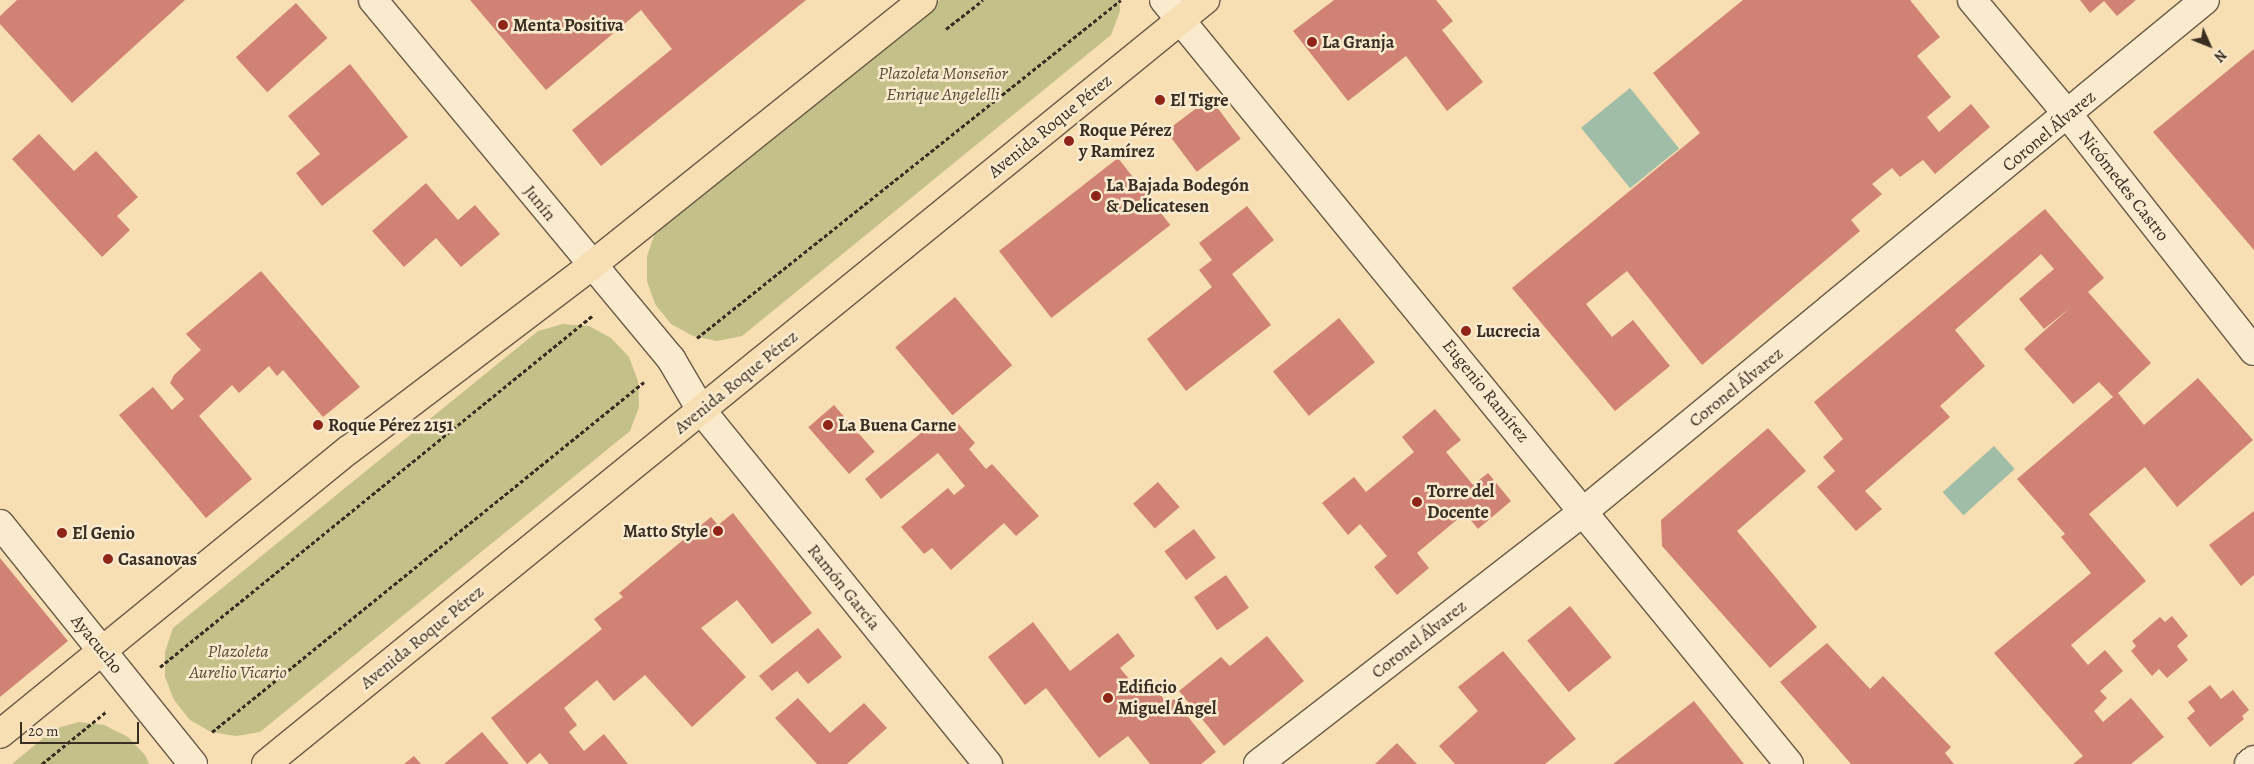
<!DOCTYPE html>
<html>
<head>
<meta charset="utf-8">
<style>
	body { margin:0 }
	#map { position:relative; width:2254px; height:764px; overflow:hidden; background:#f8deb3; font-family:Alegreya,serif }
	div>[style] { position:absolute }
	.green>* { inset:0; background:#c3c089 }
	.water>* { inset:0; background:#9fbda7; transform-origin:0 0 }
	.building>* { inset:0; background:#d08375; transform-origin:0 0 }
	.path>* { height:3px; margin-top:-1.5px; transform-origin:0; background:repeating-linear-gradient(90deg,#392e24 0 4px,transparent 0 6.5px) }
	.roads { filter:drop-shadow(1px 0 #695a48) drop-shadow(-1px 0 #695a48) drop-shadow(0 1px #695a48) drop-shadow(0 -1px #695a48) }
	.minor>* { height:28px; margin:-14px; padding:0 14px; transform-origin:14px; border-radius:14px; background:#faeace }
	.major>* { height:28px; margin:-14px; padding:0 14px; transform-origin:14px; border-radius:14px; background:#f8deb3 }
	.dots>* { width:14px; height:14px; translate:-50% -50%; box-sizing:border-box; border:2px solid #faeace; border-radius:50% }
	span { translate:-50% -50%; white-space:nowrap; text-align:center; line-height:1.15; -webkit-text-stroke:5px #faeace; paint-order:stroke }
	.poi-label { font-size:18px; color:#392e24; font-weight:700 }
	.left { translate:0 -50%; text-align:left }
	.right { translate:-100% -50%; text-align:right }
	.park-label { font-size:18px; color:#554b38; font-style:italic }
	.street-label { font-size:18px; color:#392e24 }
	.north { position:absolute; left:2184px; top:20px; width:50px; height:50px; -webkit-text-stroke:4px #faeace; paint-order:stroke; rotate:134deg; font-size:14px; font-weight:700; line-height:20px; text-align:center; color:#392e24 }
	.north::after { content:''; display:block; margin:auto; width:18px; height:22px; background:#392e24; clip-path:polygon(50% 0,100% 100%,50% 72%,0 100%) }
	.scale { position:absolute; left:20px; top:722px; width:119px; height:22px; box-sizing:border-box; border:2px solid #392e24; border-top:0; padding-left:6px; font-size:15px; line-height:18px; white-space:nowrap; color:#392e24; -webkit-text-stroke:4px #faeace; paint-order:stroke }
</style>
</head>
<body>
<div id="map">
	<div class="green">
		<i style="clip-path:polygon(940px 0,1120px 0,1120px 11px,1111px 35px,742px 336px,717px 341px,693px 336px,671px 324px,655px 304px,647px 281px,647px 256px,655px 233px)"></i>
		<i style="clip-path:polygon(563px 324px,589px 326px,611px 338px,629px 357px,638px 381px,639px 407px,630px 431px,260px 732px,236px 736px,211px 732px,190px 720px,174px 700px,165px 677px,165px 652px,173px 628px,538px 331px)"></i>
		<i style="clip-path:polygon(79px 722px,104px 725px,128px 737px,145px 755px,149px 764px,12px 764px,54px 729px)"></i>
	</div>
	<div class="water">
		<i style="left:1630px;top:88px;width:78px;height:63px;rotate:51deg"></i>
		<i style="left:1994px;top:446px;width:31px;height:69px;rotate:48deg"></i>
	</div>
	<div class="building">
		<i style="clip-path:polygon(17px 0,185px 0,72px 103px,0 24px,0 16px)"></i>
		<i style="clip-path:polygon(470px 0,806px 0,601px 166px,572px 130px,672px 49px,641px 10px,546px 90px)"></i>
		<i style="clip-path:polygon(1334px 0,1436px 0,1453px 21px,1442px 30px,1483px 82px,1447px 111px,1406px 56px,1348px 101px,1293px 31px)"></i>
		<i style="clip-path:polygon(1743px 0,1910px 0,1940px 37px,1917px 56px,1951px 97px,1927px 117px,1939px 132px,1971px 104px,1990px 127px,1935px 174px,1923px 160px,1900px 177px,1892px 168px,1872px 184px,1882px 194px,1851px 220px,1860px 231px,1702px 365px,1627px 271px,1586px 304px,1612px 337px,1633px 320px,1670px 366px,1615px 411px,1512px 288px,1700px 133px,1653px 73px)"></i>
		<i style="clip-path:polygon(2080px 0,2136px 0,2117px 16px,2104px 1px,2090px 13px)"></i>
		<i style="left:296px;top:3px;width:47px;height:81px;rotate:48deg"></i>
		<i style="clip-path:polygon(2254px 49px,2254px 250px,2153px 132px)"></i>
		<i style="clip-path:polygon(350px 64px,408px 137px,322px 206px,296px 173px,320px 154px,288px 116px)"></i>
		<i style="left:1210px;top:98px;width:51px;height:55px;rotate:53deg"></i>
		<i style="clip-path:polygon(39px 134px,74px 171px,96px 151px,138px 197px,117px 216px,130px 230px,102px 257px,12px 159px)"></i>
		<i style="left:1118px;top:158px;width:85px;height:151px;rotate:52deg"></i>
		<i style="clip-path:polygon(426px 183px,458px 220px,475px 205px,500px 234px,461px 267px,436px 238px,404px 267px,372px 231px)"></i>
		<i style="clip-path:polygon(1247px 206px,1274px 240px,1232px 274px,1271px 325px,1186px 391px,1147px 339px,1212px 287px,1199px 270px,1212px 260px,1199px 243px)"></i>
		<i style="clip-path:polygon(2045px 209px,2104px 278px,2088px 292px,2151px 363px,2118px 393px,2144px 425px,2198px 378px,2253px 440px,2177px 507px,2145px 467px,2089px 514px,2146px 581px,2071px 645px,2088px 665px,2105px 650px,2123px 671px,2100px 691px,2107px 698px,2094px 711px,2103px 722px,2131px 698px,2164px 737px,2131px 764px,2073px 764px,2083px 756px,1994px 653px,2091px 573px,2061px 537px,2065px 534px,2017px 479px,2113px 397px,2099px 382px,2073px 404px,2024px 349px,2071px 307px,2044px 329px,2019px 299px,2054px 269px,2041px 254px,1955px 330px,1985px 366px,1940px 406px,1950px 417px,1865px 491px,1882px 509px,1856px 531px,1817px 487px,1835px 471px,1823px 457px,1843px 439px,1814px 402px)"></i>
		<i style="clip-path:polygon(261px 271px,360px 387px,323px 417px,283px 370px,277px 376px,269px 366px,239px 393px,232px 385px,199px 416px,252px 479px,206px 518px,119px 415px,153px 387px,172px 410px,184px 399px,170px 383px,174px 375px,201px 350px,186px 334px)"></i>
		<i style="left:955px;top:297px;width:89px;height:78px;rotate:50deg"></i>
		<i style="left:1339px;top:318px;width:57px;height:85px;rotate:51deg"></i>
		<i style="left:834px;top:405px;width:62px;height:34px;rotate:49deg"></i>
		<i style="clip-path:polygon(1435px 409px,1461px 440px,1446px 452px,1473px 485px,1488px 473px,1511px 501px,1478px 529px,1465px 513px,1417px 553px,1429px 568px,1397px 595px,1374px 567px,1387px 556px,1360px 524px,1348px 535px,1322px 503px,1354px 477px,1366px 492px,1414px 452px,1402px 437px)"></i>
		<i style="clip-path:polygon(938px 419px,946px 428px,955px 420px,975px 443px,969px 449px,986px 469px,992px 464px,1039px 516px,1016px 536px,1004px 523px,951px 570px,932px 548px,924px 554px,901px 527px,948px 488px,954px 495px,965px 486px,938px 453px,881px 499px,865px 479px)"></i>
		<i style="clip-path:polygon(1768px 428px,1806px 471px,1737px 531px,1817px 627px,1770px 668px,1662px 546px,1661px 520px)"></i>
		<i style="left:1158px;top:482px;width:33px;height:33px;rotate:49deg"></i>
		<i style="clip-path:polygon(2254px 511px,2254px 575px,2241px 586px,2209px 545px)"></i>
		<i style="clip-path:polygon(733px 513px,812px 613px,772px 644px,737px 600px,701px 628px,746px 677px,692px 727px,645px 675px,614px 701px,597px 680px,564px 708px,577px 725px,569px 732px,584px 751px,604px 734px,628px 764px,549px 764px,540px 753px,527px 764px,491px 718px,602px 629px,594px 619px,623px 597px,619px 593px,711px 517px,718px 525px)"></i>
		<i style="left:1194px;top:529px;width:36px;height:37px;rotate:53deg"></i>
		<i style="clip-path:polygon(0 558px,68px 641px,0 697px)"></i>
		<i style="left:1226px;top:575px;width:40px;height:39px;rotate:55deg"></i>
		<i style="left:1570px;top:606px;width:66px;height:55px;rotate:51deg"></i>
		<i style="clip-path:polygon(2172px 616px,2188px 636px,2177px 646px,2188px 660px,2167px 678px,2159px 669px,2152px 676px,2131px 651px,2136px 646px,2132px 641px,2160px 617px,2165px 622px)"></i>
		<i style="clip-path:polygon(1033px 622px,1070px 671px,1118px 633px,1135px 656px,1120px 668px,1139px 691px,1150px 682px,1168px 704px,1174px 699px,1216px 752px,1201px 764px,1150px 764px,1128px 736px,1099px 758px,1046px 688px,1025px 705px,988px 657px)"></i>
		<i style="clip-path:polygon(818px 628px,842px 657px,808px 684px,797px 671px,772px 691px,759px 676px)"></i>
		<i style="clip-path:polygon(1267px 636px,1304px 681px,1224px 746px,1179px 691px,1221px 657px,1230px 666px)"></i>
		<i style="clip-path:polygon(1827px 643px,1870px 689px,1883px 676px,1951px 747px,1945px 753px,1954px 764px,1851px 764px,1780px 682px)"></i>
		<i style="clip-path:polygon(1503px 651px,1576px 739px,1545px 764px,1455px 764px,1439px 746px,1478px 711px,1458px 687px)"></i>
		<i style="clip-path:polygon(2210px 685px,2221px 699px,2233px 690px,2249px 710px,2242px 716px,2244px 719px,2210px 747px,2187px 718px,2195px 711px,2188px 702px)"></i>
		<i style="clip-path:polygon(798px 698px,830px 733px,864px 703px,887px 728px,847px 764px,817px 764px,775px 718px)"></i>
		<i style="clip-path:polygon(1694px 701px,1744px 764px,1613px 764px)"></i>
		<i style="clip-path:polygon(482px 732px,509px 764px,444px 764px)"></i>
		<i style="clip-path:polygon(1397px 743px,1417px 764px,1375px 764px)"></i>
		<i style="clip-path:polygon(414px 756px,421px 764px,404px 764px)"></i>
	</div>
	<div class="path">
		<i style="left:946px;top:29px;width:47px;rotate:-38.1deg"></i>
		<i style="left:697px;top:338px;width:542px;rotate:-38.56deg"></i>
		<i style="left:160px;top:667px;width:557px;rotate:-39.09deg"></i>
		<i style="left:212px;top:732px;width:556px;rotate:-39.01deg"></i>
		<i style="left:42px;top:764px;width:84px;rotate:-39.2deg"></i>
	</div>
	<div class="roads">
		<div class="minor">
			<i style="left:373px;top:0;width:467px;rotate:50.3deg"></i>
			<i style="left:671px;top:359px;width:59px;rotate:59.5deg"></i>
			<i style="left:701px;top:410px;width:456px;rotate:51deg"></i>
			<i style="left:1164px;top:0;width:987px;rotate:50.71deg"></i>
			<i style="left:1972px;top:0;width:151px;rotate:50.1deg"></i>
			<i style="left:2069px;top:116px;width:299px;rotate:51.8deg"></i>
			<i style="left:0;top:524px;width:308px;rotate:51.2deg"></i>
			<i style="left:1258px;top:764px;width:413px;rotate:-37.8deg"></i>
			<i style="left:1584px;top:511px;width:804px;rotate:-39.45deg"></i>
			<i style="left:2249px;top:764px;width:6px;rotate:-39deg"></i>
		</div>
		<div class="major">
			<i style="left:0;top:734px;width:451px;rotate:-39.2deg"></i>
			<i style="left:350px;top:449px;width:303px;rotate:-37.2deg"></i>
			<i style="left:591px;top:266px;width:425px;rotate:-38.7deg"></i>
			<i style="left:266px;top:764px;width:1211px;rotate:-39.13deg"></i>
		</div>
	</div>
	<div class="dots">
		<i style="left:503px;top:25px;background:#8f2418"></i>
		<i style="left:1312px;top:42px;background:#8f2418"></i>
		<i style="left:1160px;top:100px;background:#8f2418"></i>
		<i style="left:1069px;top:141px;background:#8f2418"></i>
		<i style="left:1096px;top:196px;background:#8f2418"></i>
		<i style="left:1466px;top:331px;background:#8f2418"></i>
		<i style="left:318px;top:425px;background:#8f2418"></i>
		<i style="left:828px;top:425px;background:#8f2418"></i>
		<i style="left:1417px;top:502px;background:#8f2418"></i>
		<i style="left:718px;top:531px;background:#8f2418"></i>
		<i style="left:62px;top:533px;background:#8f2418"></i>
		<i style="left:108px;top:559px;background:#8f2418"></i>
		<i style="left:1108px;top:698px;background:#8f2418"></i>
	</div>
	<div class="poi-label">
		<span class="left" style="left:513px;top:25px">Menta Positiva</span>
		<span class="left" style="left:1322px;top:42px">La Granja</span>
		<span class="left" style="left:1170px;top:100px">El Tigre</span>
		<span class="left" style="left:1079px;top:141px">Roque Pérez<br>y Ramírez</span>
		<span class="left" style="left:1106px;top:196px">La Bajada Bodegón<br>&amp; Delicatesen</span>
		<span class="left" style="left:1476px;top:331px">Lucrecia</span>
		<span class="left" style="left:328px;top:425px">Roque Pérez 2151</span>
		<span class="left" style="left:838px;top:425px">La Buena Carne</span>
		<span class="left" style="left:1427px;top:502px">Torre del<br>Docente</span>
		<span class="right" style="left:708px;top:531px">Matto Style</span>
		<span class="left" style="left:72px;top:533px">El Genio</span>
		<span class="left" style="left:118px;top:559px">Casanovas</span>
		<span class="left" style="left:1118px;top:698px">Edificio<br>Miguel Ángel</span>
	</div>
	<div class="park-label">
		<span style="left:943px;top:84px">Plazoleta Monseñor<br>Enrique Angelelli</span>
		<span style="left:238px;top:662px">Plazoleta<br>Aurelio Vicario</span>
	</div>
	<div class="street-label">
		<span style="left:1050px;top:126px;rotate:-39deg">Avenida Roque Pérez</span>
		<span style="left:2049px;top:131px;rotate:-40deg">Coronel Álvarez</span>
		<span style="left:2124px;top:186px;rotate:52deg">Nicómedes Castro</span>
		<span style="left:540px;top:203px;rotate:51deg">Junín</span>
		<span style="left:736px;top:382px;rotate:-39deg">Avenida Roque Pérez</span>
		<span style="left:1736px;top:387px;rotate:-39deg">Coronel Álvarez</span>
		<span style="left:1486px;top:391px;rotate:51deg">Eugenio Ramírez</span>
		<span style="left:844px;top:587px;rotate:51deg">Ramón García</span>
		<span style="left:422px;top:637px;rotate:-39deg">Avenida Roque Pérez</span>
		<span style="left:1419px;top:639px;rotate:-38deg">Coronel Álvarez</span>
		<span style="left:97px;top:644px;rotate:51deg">Ayacucho</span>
	</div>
	<div class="north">N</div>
	<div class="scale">20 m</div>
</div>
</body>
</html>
